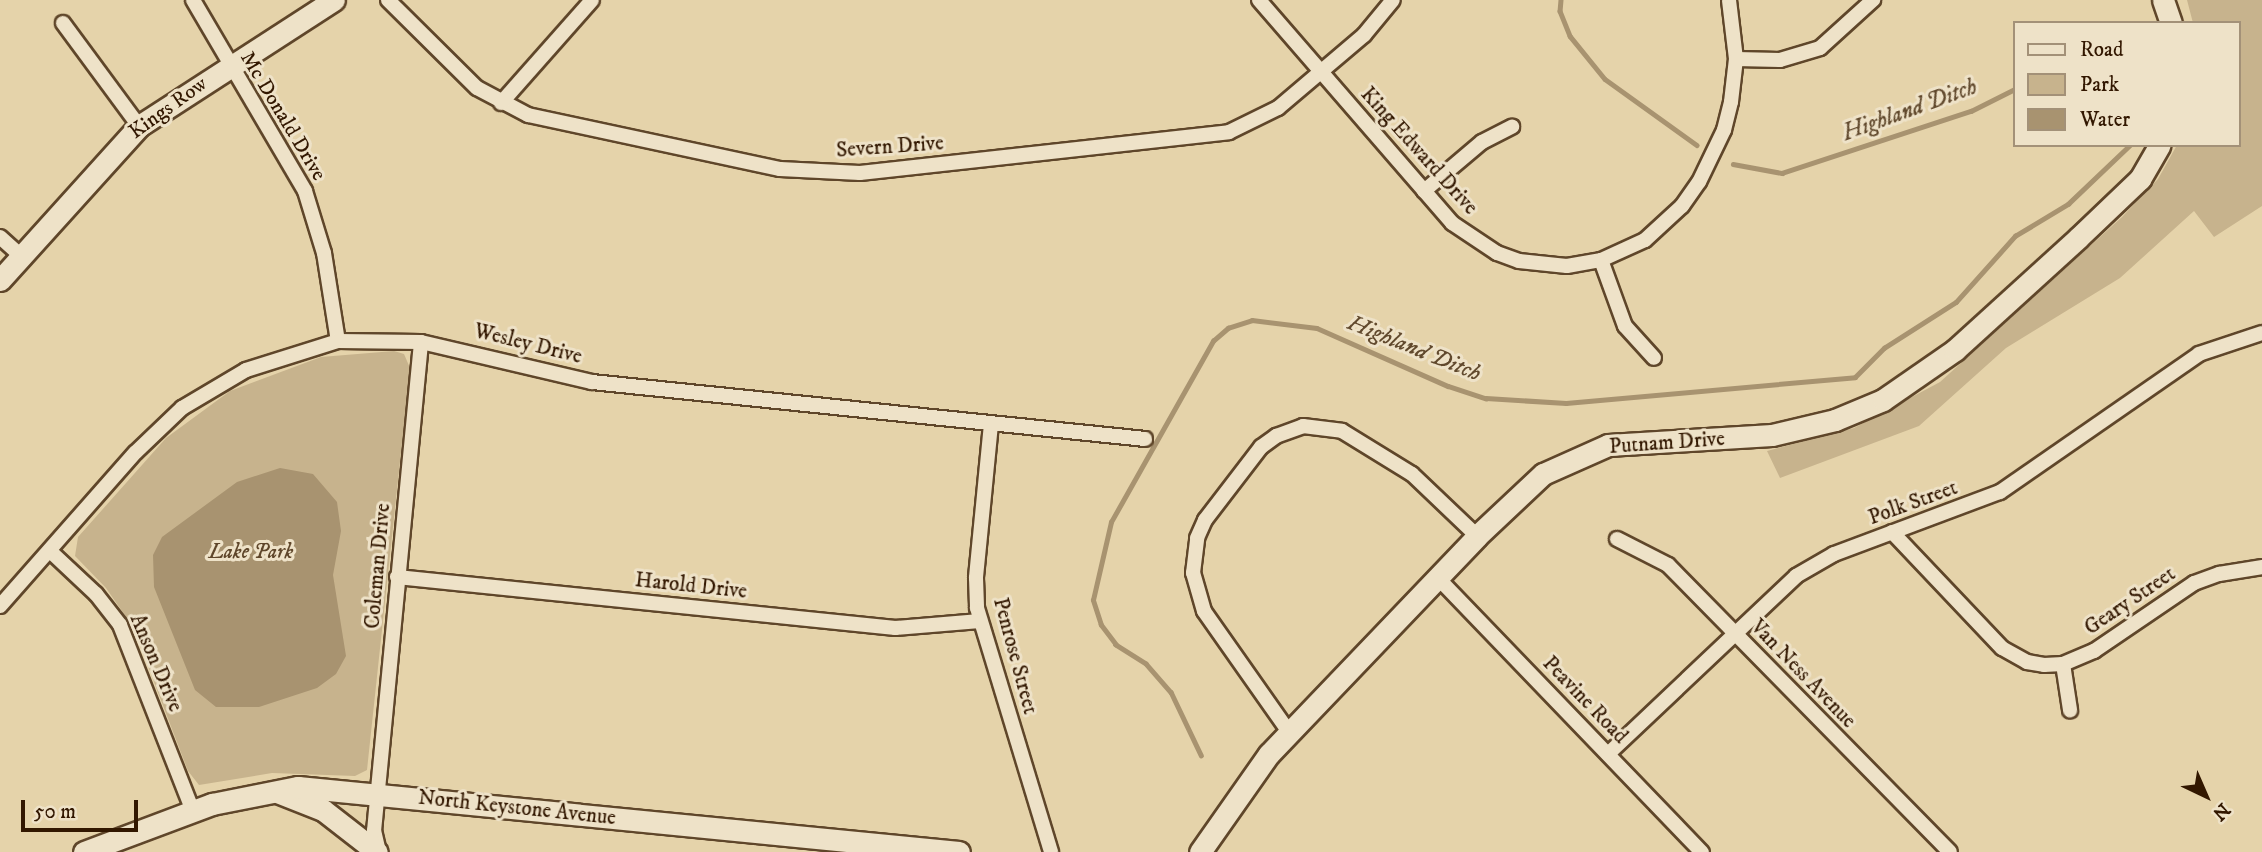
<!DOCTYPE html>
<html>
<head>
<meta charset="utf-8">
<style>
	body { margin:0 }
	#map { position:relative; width:2262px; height:852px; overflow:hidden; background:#e5d3aa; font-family:"IM FELL DW Pica",serif }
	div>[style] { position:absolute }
	.green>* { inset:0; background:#c7b38d }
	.water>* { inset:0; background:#a89370 }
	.stream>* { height:4.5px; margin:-2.25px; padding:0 2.25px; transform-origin:2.25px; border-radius:2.25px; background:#a89370 }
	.roads { filter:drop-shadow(2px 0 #5f462a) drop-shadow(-2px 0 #5f462a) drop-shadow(0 2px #5f462a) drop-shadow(0 -2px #5f462a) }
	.street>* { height:14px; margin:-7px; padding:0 7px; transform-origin:7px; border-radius:7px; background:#eee2c8 }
	.secondary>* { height:21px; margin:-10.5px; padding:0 10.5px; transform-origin:10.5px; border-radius:10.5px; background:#eee2c8 }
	span { translate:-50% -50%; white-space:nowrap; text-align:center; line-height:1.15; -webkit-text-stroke:6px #eee2c8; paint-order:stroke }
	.street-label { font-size:21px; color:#321700 }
	.park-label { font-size:21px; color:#5f462a; font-style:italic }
	.water-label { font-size:23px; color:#61492d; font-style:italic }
	.legend { position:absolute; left:2013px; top:21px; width:228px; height:126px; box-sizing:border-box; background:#eee2c8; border:2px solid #a39178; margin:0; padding:9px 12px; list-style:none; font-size:21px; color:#321700 }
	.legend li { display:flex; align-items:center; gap:14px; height:35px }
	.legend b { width:35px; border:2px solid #a39178 }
	.north { position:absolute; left:2171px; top:761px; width:70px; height:70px; -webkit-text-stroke:5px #eee2c8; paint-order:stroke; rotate:136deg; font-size:19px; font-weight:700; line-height:28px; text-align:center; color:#321700 }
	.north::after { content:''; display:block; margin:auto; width:24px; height:32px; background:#321700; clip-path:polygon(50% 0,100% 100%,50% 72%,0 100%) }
	.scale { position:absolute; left:21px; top:800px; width:117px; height:32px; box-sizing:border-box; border:4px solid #321700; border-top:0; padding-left:9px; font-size:21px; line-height:24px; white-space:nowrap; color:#321700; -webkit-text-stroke:5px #eee2c8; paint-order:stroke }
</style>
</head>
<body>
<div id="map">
	<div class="green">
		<i style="clip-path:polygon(2187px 0,2262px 0,2262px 206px,2214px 237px,2194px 211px,2120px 278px,2006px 348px,1919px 426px,1780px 478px,1767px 451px,1854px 428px,1940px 382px,2122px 217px,2158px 179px,2177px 145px,2239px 145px,2239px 23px,2193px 23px)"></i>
		<i style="clip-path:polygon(394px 351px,404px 354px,410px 368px,367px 770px,355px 776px,272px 773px,199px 785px,188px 771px,133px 627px,106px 588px,75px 556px,78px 537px,166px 438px,230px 391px,321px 357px)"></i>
	</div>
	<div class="water">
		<i style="clip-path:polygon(280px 468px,313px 474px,337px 502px,341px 531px,333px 575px,346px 656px,336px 674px,317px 688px,259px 707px,216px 707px,195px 690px,154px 587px,153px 555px,162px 537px,237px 482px)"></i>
	</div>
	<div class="stream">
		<i style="left:1561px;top:0;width:11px;rotate:95deg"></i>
		<i style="left:1560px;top:11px;width:27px;rotate:68deg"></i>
		<i style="left:1570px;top:36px;width:55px;rotate:50.9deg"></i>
		<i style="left:1605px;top:79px;width:113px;rotate:35.7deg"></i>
		<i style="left:1733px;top:164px;width:50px;rotate:10.4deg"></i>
		<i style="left:1782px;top:173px;width:199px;rotate:-18.2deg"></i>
		<i style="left:1971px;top:111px;width:49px;rotate:-26.6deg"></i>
		<i style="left:1201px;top:756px;width:70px;rotate:-115.5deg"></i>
		<i style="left:1171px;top:693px;width:38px;rotate:-131deg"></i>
		<i style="left:1146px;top:664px;width:36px;rotate:-148deg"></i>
		<i style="left:1116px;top:645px;width:25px;rotate:-127deg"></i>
		<i style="left:1101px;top:625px;width:26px;rotate:-108deg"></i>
		<i style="left:1093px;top:600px;width:80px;rotate:-77deg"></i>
		<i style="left:1111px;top:522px;width:208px;rotate:-60.6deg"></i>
		<i style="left:1213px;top:341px;width:20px;rotate:-41deg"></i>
		<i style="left:1228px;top:328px;width:25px;rotate:-18deg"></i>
		<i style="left:1252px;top:320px;width:65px;rotate:7deg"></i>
		<i style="left:1317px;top:328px;width:143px;rotate:23.9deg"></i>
		<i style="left:1448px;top:386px;width:40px;rotate:18deg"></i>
		<i style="left:1486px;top:398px;width:80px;rotate:3.6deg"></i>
		<i style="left:1566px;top:403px;width:290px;rotate:-5.1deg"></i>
		<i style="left:1855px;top:377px;width:41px;rotate:-45deg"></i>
		<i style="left:1884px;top:348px;width:85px;rotate:-32.6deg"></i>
		<i style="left:1956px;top:302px;width:89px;rotate:-48.2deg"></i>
		<i style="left:2015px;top:236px;width:62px;rotate:-31.1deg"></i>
		<i style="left:2068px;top:204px;width:86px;rotate:-43.6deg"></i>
	</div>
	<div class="roads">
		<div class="street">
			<i style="left:193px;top:0;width:221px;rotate:59.6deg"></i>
			<i style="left:305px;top:191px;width:65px;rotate:73deg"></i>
			<i style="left:324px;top:253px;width:89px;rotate:81deg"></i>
			<i style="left:388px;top:0;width:125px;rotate:44.7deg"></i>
			<i style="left:477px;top:88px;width:58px;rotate:27.9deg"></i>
			<i style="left:528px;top:115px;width:258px;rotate:12.1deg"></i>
			<i style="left:780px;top:169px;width:80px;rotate:2.9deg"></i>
			<i style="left:860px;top:173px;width:371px;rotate:-6.3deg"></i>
			<i style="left:1229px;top:132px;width:55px;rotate:-26.1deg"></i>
			<i style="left:1278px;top:108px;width:113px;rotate:-40.3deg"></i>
			<i style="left:1364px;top:35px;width:45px;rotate:-50.4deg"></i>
			<i style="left:1259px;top:0;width:295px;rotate:49.1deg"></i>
			<i style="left:1452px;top:223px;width:54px;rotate:33.7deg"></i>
			<i style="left:1497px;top:253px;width:23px;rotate:20deg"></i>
			<i style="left:1519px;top:261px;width:48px;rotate:5.9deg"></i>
			<i style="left:1567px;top:266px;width:35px;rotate:-10deg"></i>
			<i style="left:1601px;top:260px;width:48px;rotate:-24.4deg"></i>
			<i style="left:1645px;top:240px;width:50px;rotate:-42.6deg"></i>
			<i style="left:1682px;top:206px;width:29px;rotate:-55deg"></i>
			<i style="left:1699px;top:182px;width:58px;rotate:-64.3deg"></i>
			<i style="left:1724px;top:130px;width:29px;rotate:-76deg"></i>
			<i style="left:1731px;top:102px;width:43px;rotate:-83.4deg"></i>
			<i style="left:1736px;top:59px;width:59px;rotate:-96.8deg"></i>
			<i style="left:63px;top:23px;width:128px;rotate:53.6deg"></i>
			<i style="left:1736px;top:59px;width:44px;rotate:1.3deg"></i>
			<i style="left:1780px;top:60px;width:42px;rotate:-16.7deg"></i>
			<i style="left:1820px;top:48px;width:72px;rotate:-42.2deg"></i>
			<i style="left:501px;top:103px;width:137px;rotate:-48.5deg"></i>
			<i style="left:1424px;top:191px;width:76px;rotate:-40.2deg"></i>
			<i style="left:1482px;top:142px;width:34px;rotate:-27deg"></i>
			<i style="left:0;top:237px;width:28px;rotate:42deg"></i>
			<i style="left:1601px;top:260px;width:70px;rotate:70deg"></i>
			<i style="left:1625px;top:326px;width:43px;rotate:47.8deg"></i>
			<i style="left:991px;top:424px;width:155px;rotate:95.6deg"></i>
			<i style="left:976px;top:578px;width:30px;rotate:88deg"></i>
			<i style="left:977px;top:608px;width:255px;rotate:73.1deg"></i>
			<i style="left:1892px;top:532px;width:160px;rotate:46.5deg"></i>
			<i style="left:2002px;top:648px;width:29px;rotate:29deg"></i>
			<i style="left:2027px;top:662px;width:17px;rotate:10deg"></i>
			<i style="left:2044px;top:665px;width:19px;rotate:-3deg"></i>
			<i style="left:2063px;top:664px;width:34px;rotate:-23deg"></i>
			<i style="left:2094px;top:651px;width:121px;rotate:-34.2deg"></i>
			<i style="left:2194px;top:583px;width:27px;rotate:-20deg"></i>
			<i style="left:2219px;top:574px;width:44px;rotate:-9.2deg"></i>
			<i style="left:1617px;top:539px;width:57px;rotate:27deg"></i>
			<i style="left:1668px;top:565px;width:402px;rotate:45.5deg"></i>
			<i style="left:50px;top:551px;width:63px;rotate:43.1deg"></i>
			<i style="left:96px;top:594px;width:39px;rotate:52deg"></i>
			<i style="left:120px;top:625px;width:200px;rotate:68.6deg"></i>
			<i style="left:397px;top:577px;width:501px;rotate:5.85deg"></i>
			<i style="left:895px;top:628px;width:85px;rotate:-4.7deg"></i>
			<i style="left:1437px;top:577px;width:382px;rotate:46.1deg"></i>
			<i style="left:0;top:606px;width:205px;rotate:-48.6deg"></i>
			<i style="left:136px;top:452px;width:64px;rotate:-43.7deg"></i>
			<i style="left:182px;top:408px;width:74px;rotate:-30.7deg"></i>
			<i style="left:246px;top:370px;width:96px;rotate:-17.5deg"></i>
			<i style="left:338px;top:341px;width:83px;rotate:0.7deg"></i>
			<i style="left:421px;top:342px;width:176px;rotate:13.2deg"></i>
			<i style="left:592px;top:382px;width:556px;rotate:5.88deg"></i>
			<i style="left:2063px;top:664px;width:47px;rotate:81.3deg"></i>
			<i style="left:1289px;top:732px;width:148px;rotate:-125.1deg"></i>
			<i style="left:1204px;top:611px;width:40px;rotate:-106deg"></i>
			<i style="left:1193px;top:573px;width:35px;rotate:-83deg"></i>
			<i style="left:1197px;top:538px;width:20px;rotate:-66deg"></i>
			<i style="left:1205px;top:520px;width:92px;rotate:-52.5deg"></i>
			<i style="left:1261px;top:447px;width:19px;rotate:-36deg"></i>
			<i style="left:1276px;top:436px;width:29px;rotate:-20deg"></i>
			<i style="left:1303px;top:426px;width:39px;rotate:7deg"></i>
			<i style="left:1342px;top:431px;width:82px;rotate:31.6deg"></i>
			<i style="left:1412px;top:474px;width:90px;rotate:43.6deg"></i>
			<i style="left:1608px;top:754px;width:259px;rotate:-43.4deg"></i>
			<i style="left:1796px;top:576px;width:44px;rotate:-30.1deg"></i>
			<i style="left:1834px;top:554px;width:177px;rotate:-20.5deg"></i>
			<i style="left:2000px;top:492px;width:242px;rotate:-34.7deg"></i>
			<i style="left:2199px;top:354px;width:66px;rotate:-18.4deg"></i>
			<i style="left:379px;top:852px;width:22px;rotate:-103deg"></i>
			<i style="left:374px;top:831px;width:491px;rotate:-84.5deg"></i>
		</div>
		<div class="secondary">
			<i style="left:2163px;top:0;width:24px;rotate:71deg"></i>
			<i style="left:0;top:280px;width:207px;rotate:-47.9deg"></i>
			<i style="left:139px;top:126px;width:232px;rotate:-32.9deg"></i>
			<i style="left:277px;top:792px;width:49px;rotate:21.4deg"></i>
			<i style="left:323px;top:810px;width:68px;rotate:37.9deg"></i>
			<i style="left:84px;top:852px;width:137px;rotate:-20.6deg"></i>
			<i style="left:212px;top:804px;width:88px;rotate:-11.2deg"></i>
			<i style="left:298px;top:787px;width:664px;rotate:5.62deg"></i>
			<i style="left:1200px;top:852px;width:120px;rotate:-54.9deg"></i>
			<i style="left:1269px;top:754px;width:301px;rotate:-46.3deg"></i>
			<i style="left:1477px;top:536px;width:91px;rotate:-43.2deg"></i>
			<i style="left:1543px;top:474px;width:71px;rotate:-24deg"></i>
			<i style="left:1608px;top:445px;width:164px;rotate:-3.5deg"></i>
			<i style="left:1772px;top:435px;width:65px;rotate:-13.4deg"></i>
			<i style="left:1835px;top:420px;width:52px;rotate:-22.6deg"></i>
			<i style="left:1883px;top:400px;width:88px;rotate:-34.8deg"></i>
			<i style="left:1955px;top:350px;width:166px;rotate:-42.3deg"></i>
			<i style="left:2078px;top:238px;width:86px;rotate:-43.6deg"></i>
			<i style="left:2140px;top:179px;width:39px;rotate:-60deg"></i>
		</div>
	</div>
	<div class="street-label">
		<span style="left:168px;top:108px;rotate:-36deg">Kings Row</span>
		<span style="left:283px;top:116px;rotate:59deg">Mc Donald Drive</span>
		<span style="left:890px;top:147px;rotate:-4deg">Severn Drive</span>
		<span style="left:1419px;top:151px;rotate:48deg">King Edward Drive</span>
		<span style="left:528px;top:344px;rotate:14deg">Wesley Drive</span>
		<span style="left:1667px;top:443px;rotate:-4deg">Putnam Drive</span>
		<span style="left:1913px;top:503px;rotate:-20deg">Polk Street</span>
		<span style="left:378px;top:566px;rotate:-85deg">Coleman Drive</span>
		<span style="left:691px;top:586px;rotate:6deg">Harold Drive</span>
		<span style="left:2130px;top:601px;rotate:-34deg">Geary Street</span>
		<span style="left:1015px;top:656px;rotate:75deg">Penrose Street</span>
		<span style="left:156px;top:663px;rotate:67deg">Anson Drive</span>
		<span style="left:1803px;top:674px;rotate:46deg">Van Ness Avenue</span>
		<span style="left:1585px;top:700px;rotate:46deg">Peavine Road</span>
		<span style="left:517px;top:808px;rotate:6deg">North Keystone Avenue</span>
	</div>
	<div class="park-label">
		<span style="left:251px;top:552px">Lake Park</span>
	</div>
	<div class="water-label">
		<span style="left:1910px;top:111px;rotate:-20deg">Highland Ditch</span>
		<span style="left:1414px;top:349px;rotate:22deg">Highland Ditch</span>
	</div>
	<ul class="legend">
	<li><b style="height:9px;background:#eee2c8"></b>Road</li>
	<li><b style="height:19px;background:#c7b38d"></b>Park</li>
	<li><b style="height:19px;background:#a89370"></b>Water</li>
	</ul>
	<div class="north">N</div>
	<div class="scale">50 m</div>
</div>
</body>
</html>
